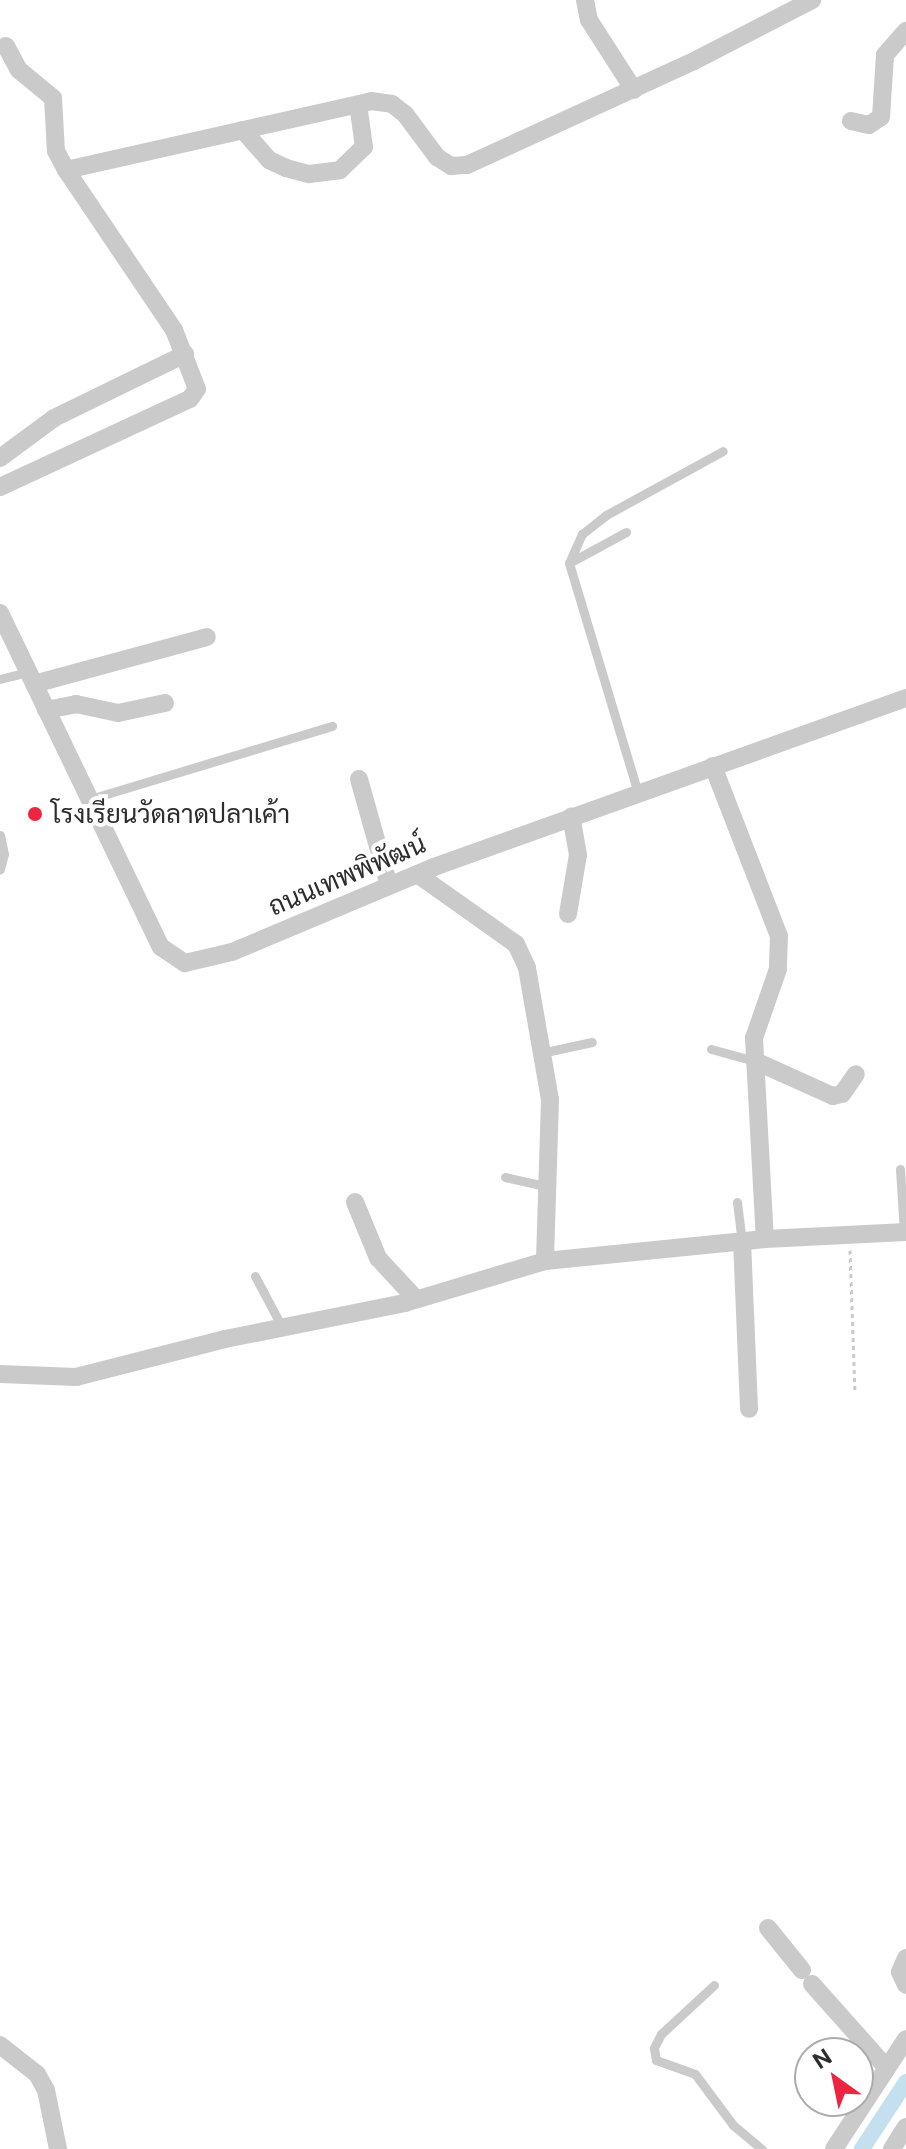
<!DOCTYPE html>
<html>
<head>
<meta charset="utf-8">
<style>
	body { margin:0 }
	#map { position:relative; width:906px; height:2149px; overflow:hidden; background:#fff; font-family:"Public Sans",Sarabun,sans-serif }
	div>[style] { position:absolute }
	.canal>* { height:16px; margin:-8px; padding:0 8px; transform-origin:8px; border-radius:8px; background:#c4dfed }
	.path>* { height:3px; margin-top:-1.5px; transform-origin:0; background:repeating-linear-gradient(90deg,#cacaca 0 4px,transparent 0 8px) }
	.service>* { height:9px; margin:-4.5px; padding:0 4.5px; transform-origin:4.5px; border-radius:4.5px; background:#cacaca }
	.minor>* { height:18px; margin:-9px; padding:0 9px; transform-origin:9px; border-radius:9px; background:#cacaca }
	.dots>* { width:22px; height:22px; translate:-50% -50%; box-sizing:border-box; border:4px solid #fff; border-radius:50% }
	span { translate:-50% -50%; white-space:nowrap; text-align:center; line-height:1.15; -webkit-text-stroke:8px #fff; paint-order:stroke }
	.poi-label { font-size:26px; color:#2d2d2d }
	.left { translate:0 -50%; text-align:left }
	.street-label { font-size:26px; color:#2d2d2d }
	.north { position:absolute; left:794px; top:2037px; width:80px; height:80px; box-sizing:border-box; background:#fff; border:2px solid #ababab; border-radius:50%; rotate:327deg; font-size:22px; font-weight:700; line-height:32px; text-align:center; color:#2d2d2d }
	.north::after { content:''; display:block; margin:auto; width:28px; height:36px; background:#ee2441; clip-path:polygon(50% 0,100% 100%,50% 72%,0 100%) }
</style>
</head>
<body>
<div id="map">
	<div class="canal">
		<i style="left:862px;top:2149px;width:80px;rotate:-56.7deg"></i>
	</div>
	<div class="path">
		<i style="left:850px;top:1250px;width:140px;rotate:88deg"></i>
	</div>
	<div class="service">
		<i style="left:569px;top:563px;width:65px;rotate:-28.5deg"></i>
		<i style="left:0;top:679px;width:29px;rotate:-14deg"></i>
		<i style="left:638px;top:793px;width:240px;rotate:-106.7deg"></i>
		<i style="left:569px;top:563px;width:32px;rotate:-66deg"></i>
		<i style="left:582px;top:534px;width:31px;rotate:-38deg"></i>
		<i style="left:606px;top:515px;width:133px;rotate:-28.7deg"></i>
		<i style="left:90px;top:799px;width:253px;rotate:-16.8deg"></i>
		<i style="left:0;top:835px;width:19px;rotate:78deg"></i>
		<i style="left:4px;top:854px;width:16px;rotate:105deg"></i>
		<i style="left:711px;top:1049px;width:46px;rotate:15.3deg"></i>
		<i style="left:541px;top:1053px;width:52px;rotate:-12.2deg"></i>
		<i style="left:900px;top:1169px;width:63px;rotate:86.4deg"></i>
		<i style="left:505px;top:1177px;width:45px;rotate:12.8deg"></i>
		<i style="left:737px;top:1202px;width:39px;rotate:83deg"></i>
		<i style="left:255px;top:1276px;width:58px;rotate:62.1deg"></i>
		<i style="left:714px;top:1985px;width:72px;rotate:137.2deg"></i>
		<i style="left:661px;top:2034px;width:16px;rotate:117deg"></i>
		<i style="left:654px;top:2048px;width:12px;rotate:81deg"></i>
		<i style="left:656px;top:2060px;width:41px;rotate:19.7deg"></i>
		<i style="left:695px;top:2074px;width:64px;rotate:53.3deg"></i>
		<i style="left:733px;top:2125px;width:38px;rotate:40deg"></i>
	</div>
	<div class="minor">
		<i style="left:585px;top:0;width:20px;rotate:79deg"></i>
		<i style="left:589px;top:20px;width:83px;rotate:57.3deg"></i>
		<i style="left:6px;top:46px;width:27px;rotate:62deg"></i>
		<i style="left:19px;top:70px;width:44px;rotate:39.5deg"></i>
		<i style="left:53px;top:98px;width:53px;rotate:86.8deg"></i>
		<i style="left:56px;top:151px;width:21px;rotate:62deg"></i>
		<i style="left:851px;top:121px;width:18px;rotate:13deg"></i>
		<i style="left:869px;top:125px;width:14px;rotate:-34deg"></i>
		<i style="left:881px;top:117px;width:62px;rotate:-86.3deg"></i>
		<i style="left:885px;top:55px;width:32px;rotate:-49deg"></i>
		<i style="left:243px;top:130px;width:40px;rotate:49deg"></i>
		<i style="left:269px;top:160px;width:19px;rotate:25deg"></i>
		<i style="left:286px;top:168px;width:24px;rotate:15deg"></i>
		<i style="left:309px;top:174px;width:31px;rotate:-7deg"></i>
		<i style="left:340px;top:170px;width:33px;rotate:-44deg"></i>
		<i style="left:364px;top:147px;width:43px;rotate:-97.9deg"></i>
		<i style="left:0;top:458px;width:67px;rotate:-36.5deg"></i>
		<i style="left:54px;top:418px;width:146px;rotate:-26deg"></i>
		<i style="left:0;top:487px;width:209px;rotate:-24.9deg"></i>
		<i style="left:190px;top:399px;width:12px;rotate:-55deg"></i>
		<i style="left:197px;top:389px;width:63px;rotate:-111.3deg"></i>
		<i style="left:174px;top:330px;width:193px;rotate:-124deg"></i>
		<i style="left:66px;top:170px;width:313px;rotate:-12.7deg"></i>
		<i style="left:371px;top:101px;width:21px;rotate:8deg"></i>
		<i style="left:392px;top:104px;width:16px;rotate:38deg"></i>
		<i style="left:405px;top:114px;width:54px;rotate:53.3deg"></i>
		<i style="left:437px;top:157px;width:17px;rotate:33deg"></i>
		<i style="left:451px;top:166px;width:16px;rotate:-4deg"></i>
		<i style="left:467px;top:165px;width:250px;rotate:-24.6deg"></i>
		<i style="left:694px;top:61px;width:133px;rotate:-27.3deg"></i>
		<i style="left:0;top:613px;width:371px;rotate:64.3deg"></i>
		<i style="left:161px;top:947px;width:29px;rotate:34deg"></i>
		<i style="left:185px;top:963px;width:48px;rotate:-13.2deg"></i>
		<i style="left:232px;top:952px;width:219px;rotate:-22.8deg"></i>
		<i style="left:434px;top:867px;width:501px;rotate:-19.7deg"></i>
		<i style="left:34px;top:684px;width:179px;rotate:-15.2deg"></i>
		<i style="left:46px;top:710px;width:31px;rotate:-11deg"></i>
		<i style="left:76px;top:704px;width:43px;rotate:12.1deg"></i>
		<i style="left:118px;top:713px;width:48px;rotate:-12deg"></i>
		<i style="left:713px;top:766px;width:182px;rotate:68.8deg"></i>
		<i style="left:779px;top:936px;width:33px;rotate:92deg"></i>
		<i style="left:778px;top:969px;width:73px;rotate:109.2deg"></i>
		<i style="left:754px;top:1038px;width:201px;rotate:86.9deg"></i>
		<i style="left:359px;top:779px;width:111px;rotate:74.3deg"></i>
		<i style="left:417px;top:874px;width:121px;rotate:35.3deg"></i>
		<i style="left:516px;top:944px;width:26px;rotate:65deg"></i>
		<i style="left:527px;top:968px;width:134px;rotate:80.1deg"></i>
		<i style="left:550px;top:1100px;width:161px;rotate:91.8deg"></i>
		<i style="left:568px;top:914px;width:60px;rotate:-80.4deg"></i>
		<i style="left:578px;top:855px;width:39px;rotate:-100deg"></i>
		<i style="left:755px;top:1061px;width:85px;rotate:24.2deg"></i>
		<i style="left:833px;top:1096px;width:9px;rotate:-13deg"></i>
		<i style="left:842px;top:1094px;width:24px;rotate:-55deg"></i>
		<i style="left:355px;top:1202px;width:61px;rotate:67.7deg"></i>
		<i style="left:378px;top:1258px;width:56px;rotate:47.2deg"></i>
		<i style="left:742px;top:1241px;width:168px;rotate:87.6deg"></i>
		<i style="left:0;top:1374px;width:76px;rotate:2.3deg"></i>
		<i style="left:76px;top:1377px;width:154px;rotate:-14.3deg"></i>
		<i style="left:225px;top:1339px;width:184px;rotate:-11.3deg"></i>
		<i style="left:405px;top:1303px;width:146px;rotate:-16.7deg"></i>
		<i style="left:545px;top:1261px;width:221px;rotate:-5.7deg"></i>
		<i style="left:765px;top:1239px;width:141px;rotate:-2.8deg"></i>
		<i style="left:768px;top:1928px;width:54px;rotate:51deg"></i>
		<i style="left:906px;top:1958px;width:15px;rotate:113deg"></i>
		<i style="left:900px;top:1972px;width:14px;rotate:65deg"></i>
		<i style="left:812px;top:1984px;width:111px;rotate:48.3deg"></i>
		<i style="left:0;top:2045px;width:47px;rotate:38.1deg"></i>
		<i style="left:37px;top:2074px;width:18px;rotate:61deg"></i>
		<i style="left:46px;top:2090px;width:60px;rotate:78.5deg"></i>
		<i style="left:834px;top:2149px;width:131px;rotate:-56.8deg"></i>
		<i style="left:892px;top:2149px;width:26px;rotate:-58deg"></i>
	</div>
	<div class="dots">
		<i style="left:35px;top:814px;background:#ee2441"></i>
	</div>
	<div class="poi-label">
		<span class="left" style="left:51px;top:814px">โรงเรียนวัดลาดปลาเค้า</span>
	</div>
	<div class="street-label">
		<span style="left:347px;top:875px;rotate:-23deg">ถนนเทพพิพัฒน์</span>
	</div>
	<div class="north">N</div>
</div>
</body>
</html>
